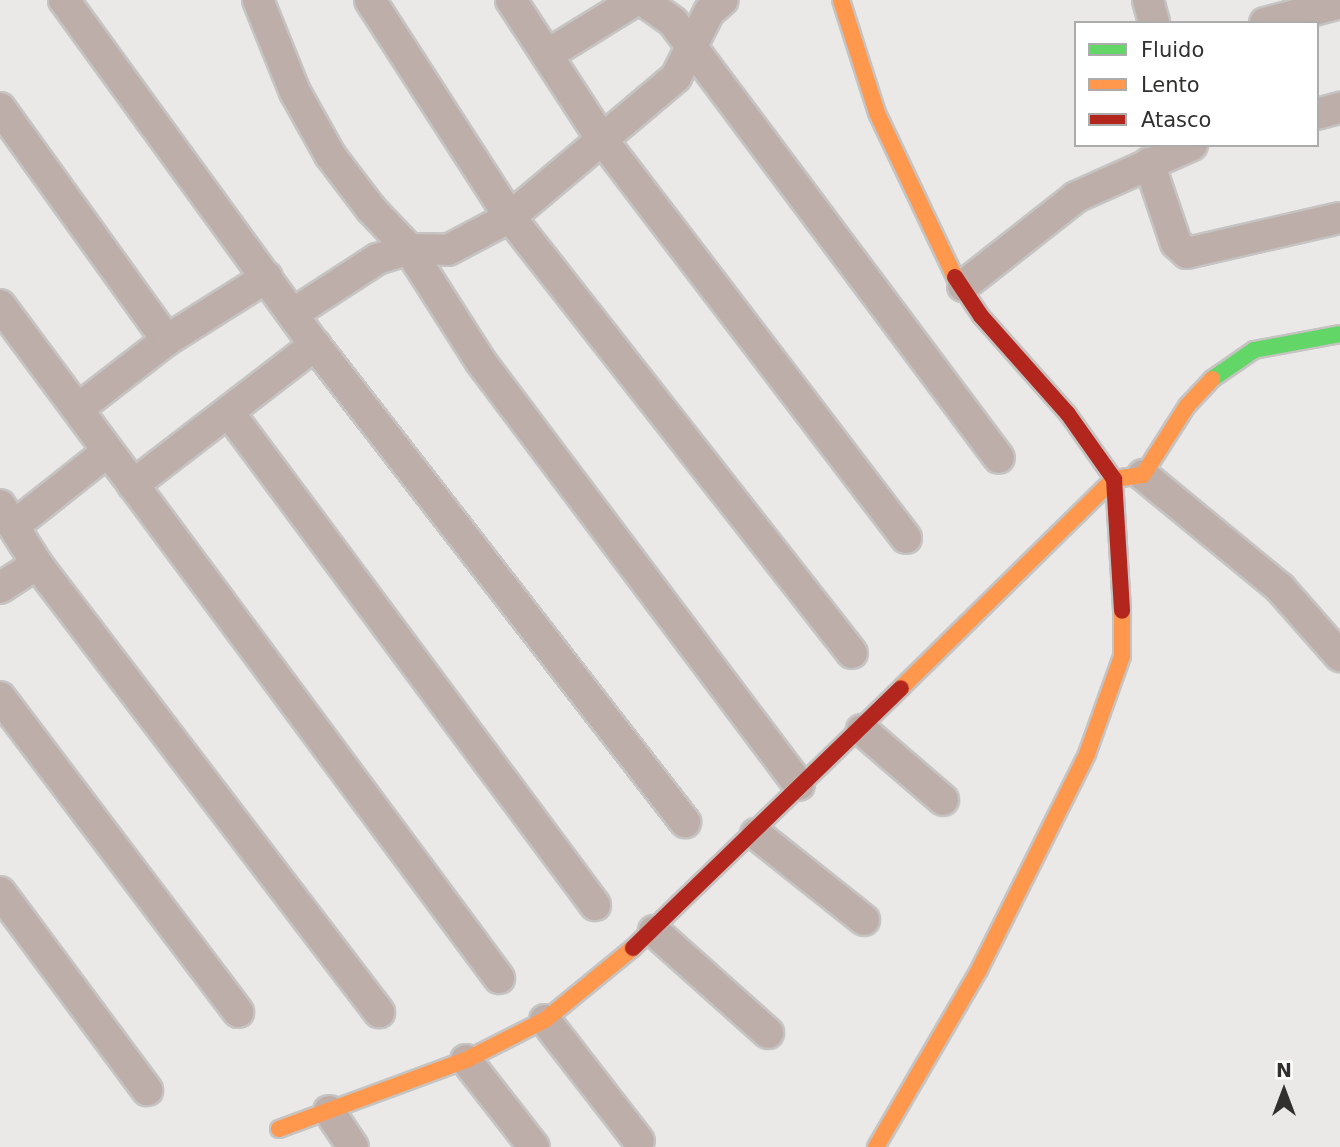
<!DOCTYPE html>
<html>
<head>
<meta charset="utf-8">
<style>
	body { margin:0 }
	#map { position:relative; width:1340px; height:1147px; overflow:hidden; background:#ebe9e7; font-family:"DejaVu Sans",sans-serif }
	div>[style] { position:absolute }
	.roads { filter:drop-shadow(2px 0 #c5c4c3) drop-shadow(-2px 0 #c5c4c3) drop-shadow(0 2px #c5c4c3) drop-shadow(0 -2px #c5c4c3) }
	.street>* { height:30px; margin:-15px; padding:0 15px; transform-origin:15px; border-radius:15px; background:#bdaea9 }
	.fast>* { height:16px; margin:-8px; padding:0 8px; transform-origin:8px; border-radius:8px; background:#63d668 }
	.slow>* { height:16px; margin:-8px; padding:0 8px; transform-origin:8px; border-radius:8px; background:#ff974d }
	.jam>* { height:16px; margin:-8px; padding:0 8px; transform-origin:8px; border-radius:8px; background:#b3261e }
	span { translate:-50% -50%; white-space:nowrap; text-align:center; line-height:1.15; -webkit-text-stroke:6px #fff; paint-order:stroke }
	.legend { position:absolute; left:1074px; top:21px; width:245px; height:126px; box-sizing:border-box; background:#fff; border:2px solid #adacac; margin:0; padding:9px 12px; list-style:none; font-size:21px; color:#31302f }
	.legend li { display:flex; align-items:center; gap:14px; height:35px }
	.legend b { width:35px; border:2px solid #adacac }
	.north { position:absolute; left:1249px; top:1056px; width:70px; height:70px; -webkit-text-stroke:5px #fff; paint-order:stroke; rotate:0deg; font-size:19px; font-weight:700; line-height:28px; text-align:center; color:#31302f }
	.north::after { content:''; display:block; margin:auto; width:24px; height:32px; background:#31302f; clip-path:polygon(50% 0,100% 100%,50% 72%,0 100%) }
</style>
</head>
<body>
<div id="map">
	<div class="roads">
		<div class="street">
			<i style="left:64px;top:0;width:427px;rotate:54deg"></i>
			<i style="left:315px;top:345px;width:604px;rotate:52.2deg"></i>
			<i style="left:258px;top:0;width:99px;rotate:68.1deg"></i>
			<i style="left:295px;top:92px;width:72px;rotate:60.9deg"></i>
			<i style="left:330px;top:155px;width:68px;rotate:52.8deg"></i>
			<i style="left:371px;top:209px;width:55px;rotate:46.5deg"></i>
			<i style="left:409px;top:249px;width:134px;rotate:57.5deg"></i>
			<i style="left:481px;top:362px;width:529px;rotate:53.07deg"></i>
			<i style="left:370px;top:0;width:258px;rotate:57.2deg"></i>
			<i style="left:510px;top:217px;width:554px;rotate:51.89deg"></i>
			<i style="left:511px;top:0;width:165px;rotate:56.9deg"></i>
			<i style="left:601px;top:138px;width:503px;rotate:52.67deg"></i>
			<i style="left:642px;top:0;width:38px;rotate:35deg"></i>
			<i style="left:673px;top:22px;width:544px;rotate:53.21deg"></i>
			<i style="left:1148px;top:0;width:24px;rotate:75deg"></i>
			<i style="left:1265px;top:23px;width:78px;rotate:-14.9deg"></i>
			<i style="left:547px;top:55px;width:105px;rotate:-31.7deg"></i>
			<i style="left:0;top:108px;width:286px;rotate:54.3deg"></i>
			<i style="left:1317px;top:114px;width:24px;rotate:-15deg"></i>
			<i style="left:1149px;top:163px;width:84px;rotate:71.4deg"></i>
			<i style="left:1176px;top:243px;width:15px;rotate:42deg"></i>
			<i style="left:1187px;top:253px;width:157px;rotate:-12.9deg"></i>
			<i style="left:963px;top:286px;width:144px;rotate:-38.2deg"></i>
			<i style="left:1076px;top:197px;width:127px;rotate:-24.1deg"></i>
			<i style="left:0;top:305px;width:838px;rotate:53.44deg"></i>
			<i style="left:294px;top:313px;width:99px;rotate:-33deg"></i>
			<i style="left:377px;top:259px;width:34px;rotate:-17deg"></i>
			<i style="left:409px;top:249px;width:39px;rotate:1deg"></i>
			<i style="left:448px;top:250px;width:70px;rotate:-28deg"></i>
			<i style="left:510px;top:217px;width:217px;rotate:-40.1deg"></i>
			<i style="left:676px;top:77px;width:73px;rotate:-63.1deg"></i>
			<i style="left:709px;top:12px;width:18px;rotate:-41deg"></i>
			<i style="left:79px;top:408px;width:111px;rotate:-37.7deg"></i>
			<i style="left:167px;top:340px;width:118px;rotate:-32.2deg"></i>
			<i style="left:230px;top:414px;width:612px;rotate:53.37deg"></i>
			<i style="left:1143px;top:475px;width:178px;rotate:39.5deg"></i>
			<i style="left:1280px;top:588px;width:91px;rotate:48.6deg"></i>
			<i style="left:133px;top:485px;width:230px;rotate:-37.6deg"></i>
			<i style="left:0;top:505px;width:70px;rotate:57.9deg"></i>
			<i style="left:37px;top:564px;width:564px;rotate:52.64deg"></i>
			<i style="left:15px;top:525px;width:117px;rotate:-38.4deg"></i>
			<i style="left:0;top:588px;width:44px;rotate:-33deg"></i>
			<i style="left:0;top:697px;width:395px;rotate:52.9deg"></i>
			<i style="left:862px;top:730px;width:107px;rotate:40.8deg"></i>
			<i style="left:756px;top:834px;width:138px;rotate:38.5deg"></i>
			<i style="left:0;top:892px;width:247px;rotate:53.4deg"></i>
			<i style="left:654px;top:931px;width:153px;rotate:41.8deg"></i>
			<i style="left:545px;top:1020px;width:153px;rotate:52.2deg"></i>
			<i style="left:466px;top:1060px;width:110px;rotate:52deg"></i>
			<i style="left:329px;top:1111px;width:43px;rotate:56.3deg"></i>
		</div>
		<div class="fast">
			<i style="left:1212px;top:379px;width:51px;rotate:-34.6deg"></i>
			<i style="left:1254px;top:350px;width:87px;rotate:-10.5deg"></i>
		</div>
		<div class="slow">
			<i style="left:841px;top:0;width:119px;rotate:72.3deg"></i>
			<i style="left:877px;top:113px;width:182px;rotate:64.6deg"></i>
			<i style="left:901px;top:688px;width:298px;rotate:-44.5deg"></i>
			<i style="left:1114px;top:479px;width:29px;rotate:-8deg"></i>
			<i style="left:1143px;top:475px;width:82px;rotate:-57.5deg"></i>
			<i style="left:1187px;top:406px;width:37px;rotate:-47deg"></i>
			<i style="left:279px;top:1129px;width:199px;rotate:-20.3deg"></i>
			<i style="left:466px;top:1060px;width:89px;rotate:-26.9deg"></i>
			<i style="left:545px;top:1020px;width:114px;rotate:-39.3deg"></i>
			<i style="left:876px;top:1147px;width:205px;rotate:-59.8deg"></i>
			<i style="left:979px;top:970px;width:241px;rotate:-63.4deg"></i>
			<i style="left:1087px;top:754px;width:104px;rotate:-70.3deg"></i>
			<i style="left:1122px;top:656px;width:45px;rotate:-90deg"></i>
		</div>
		<div class="jam">
			<i style="left:955px;top:277px;width:47px;rotate:56.3deg"></i>
			<i style="left:981px;top:316px;width:131px;rotate:48.4deg"></i>
			<i style="left:1068px;top:414px;width:80px;rotate:54.7deg"></i>
			<i style="left:1114px;top:479px;width:132px;rotate:86.5deg"></i>
			<i style="left:633px;top:948px;width:373px;rotate:-44.1deg"></i>
		</div>
	</div>
	<ul class="legend">
	<li><b style="height:9px;background:#63d668"></b>Fluido</li>
	<li><b style="height:9px;background:#ff974d"></b>Lento</li>
	<li><b style="height:9px;background:#b3261e"></b>Atasco</li>
	</ul>
	<div class="north">N</div>
</div>
</body>
</html>
